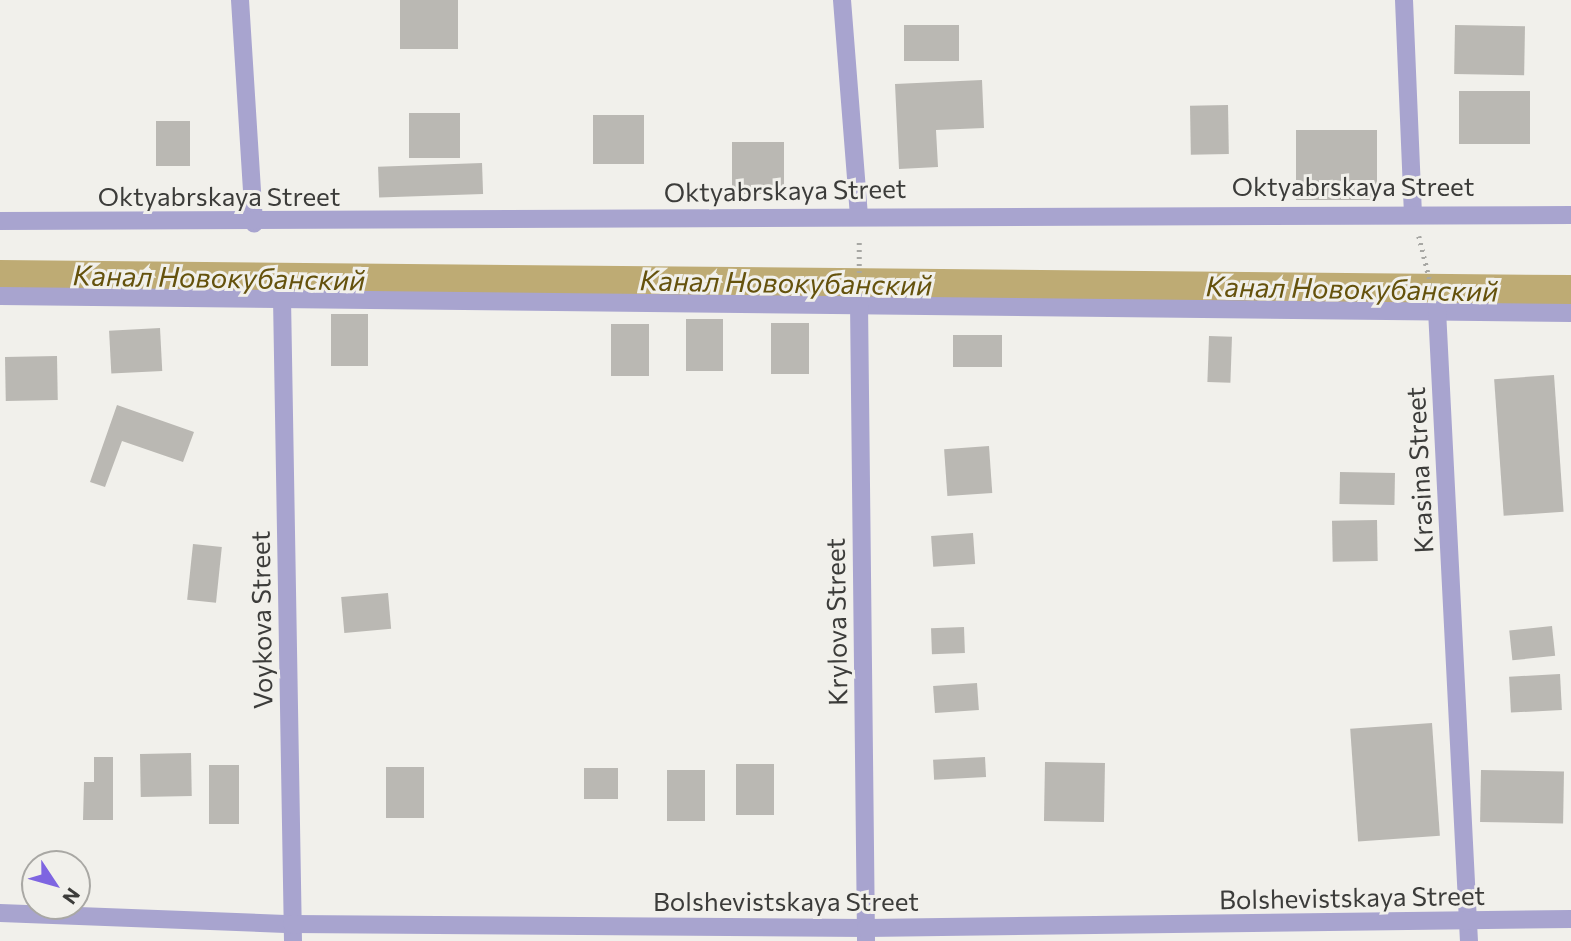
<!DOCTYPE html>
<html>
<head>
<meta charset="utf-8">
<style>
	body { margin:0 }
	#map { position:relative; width:1571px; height:941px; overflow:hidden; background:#f1f0eb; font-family:Commissioner,sans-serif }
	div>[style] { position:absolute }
	.canal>* { height:30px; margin:-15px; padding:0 15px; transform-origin:15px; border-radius:15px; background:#beab74 }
	.building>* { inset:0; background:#bab8b3; transform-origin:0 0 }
	.path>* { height:4.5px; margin-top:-2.25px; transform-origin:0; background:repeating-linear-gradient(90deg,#a7a7a3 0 2px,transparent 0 7px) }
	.minor>* { height:18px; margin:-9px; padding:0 9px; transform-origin:9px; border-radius:9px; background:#a8a4cf }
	span { translate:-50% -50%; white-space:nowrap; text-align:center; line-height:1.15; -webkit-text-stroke:6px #f1f0eb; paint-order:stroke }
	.street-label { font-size:26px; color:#3c3c3a }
	.water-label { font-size:28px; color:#65520d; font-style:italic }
	.north { position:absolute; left:21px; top:850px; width:70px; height:70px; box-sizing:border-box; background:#f1f0eb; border:2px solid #a9a8a4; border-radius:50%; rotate:126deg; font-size:19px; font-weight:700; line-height:28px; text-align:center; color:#3c3c3a }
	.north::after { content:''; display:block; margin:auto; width:24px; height:32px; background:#7e65e1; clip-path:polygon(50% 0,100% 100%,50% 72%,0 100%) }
</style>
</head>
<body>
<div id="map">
	<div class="canal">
		<i style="left:0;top:275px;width:1571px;rotate:0.55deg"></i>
	</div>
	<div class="building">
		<i style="left:400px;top:0;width:58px;height:49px"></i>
		<i style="left:959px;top:25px;width:36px;height:55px;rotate:90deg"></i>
		<i style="left:1455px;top:25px;width:70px;height:49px;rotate:1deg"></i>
		<i style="clip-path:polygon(982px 80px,984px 128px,936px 130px,938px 167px,899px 169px,895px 84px)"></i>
		<i style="left:1459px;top:91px;width:71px;height:53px"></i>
		<i style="left:1228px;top:105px;width:49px;height:38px;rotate:89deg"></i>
		<i style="left:460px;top:113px;width:45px;height:51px;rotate:90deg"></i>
		<i style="left:644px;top:115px;width:49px;height:51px;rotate:90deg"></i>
		<i style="left:190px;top:121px;width:45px;height:34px;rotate:90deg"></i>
		<i style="left:1296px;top:130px;width:81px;height:70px"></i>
		<i style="left:732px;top:142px;width:52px;height:52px"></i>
		<i style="left:482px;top:163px;width:31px;height:104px;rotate:88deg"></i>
		<i style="left:331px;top:314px;width:37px;height:52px"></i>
		<i style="left:686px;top:319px;width:37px;height:52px"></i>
		<i style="left:771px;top:323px;width:38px;height:51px"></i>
		<i style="left:649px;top:324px;width:52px;height:38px;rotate:90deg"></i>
		<i style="left:160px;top:328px;width:43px;height:51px;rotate:87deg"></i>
		<i style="left:953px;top:335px;width:49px;height:32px"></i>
		<i style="left:1209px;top:336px;width:23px;height:46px;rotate:2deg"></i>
		<i style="left:57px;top:356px;width:44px;height:52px;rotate:89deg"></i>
		<i style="left:1554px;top:375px;width:137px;height:60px;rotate:86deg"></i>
		<i style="clip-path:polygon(117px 405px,194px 432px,183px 462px,122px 441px,105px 487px,90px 482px)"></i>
		<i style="left:989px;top:446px;width:47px;height:45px;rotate:86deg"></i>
		<i style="left:1340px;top:472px;width:55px;height:32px;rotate:1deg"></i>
		<i style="left:1377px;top:520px;width:41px;height:45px;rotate:89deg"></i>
		<i style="left:973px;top:533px;width:31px;height:42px;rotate:86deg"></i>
		<i style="left:193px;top:544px;width:29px;height:56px;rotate:6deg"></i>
		<i style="left:388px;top:593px;width:36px;height:47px;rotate:85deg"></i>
		<i style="left:1552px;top:626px;width:30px;height:43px;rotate:84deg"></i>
		<i style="left:964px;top:627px;width:26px;height:33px;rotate:88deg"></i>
		<i style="left:1560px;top:674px;width:36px;height:51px;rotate:87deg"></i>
		<i style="left:977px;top:683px;width:27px;height:44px;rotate:86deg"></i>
		<i style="left:1432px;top:723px;width:113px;height:82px;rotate:86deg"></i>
		<i style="left:191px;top:753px;width:43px;height:51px;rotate:89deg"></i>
		<i style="clip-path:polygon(94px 757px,113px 757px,113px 820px,83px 820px,84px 782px,94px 782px)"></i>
		<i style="left:985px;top:757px;width:20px;height:52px;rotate:87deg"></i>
		<i style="left:1045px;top:762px;width:60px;height:59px;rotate:1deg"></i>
		<i style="left:736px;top:764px;width:38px;height:51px"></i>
		<i style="left:209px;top:765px;width:30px;height:59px"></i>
		<i style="left:386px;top:767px;width:38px;height:51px"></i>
		<i style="left:584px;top:768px;width:34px;height:31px"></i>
		<i style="left:667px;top:770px;width:38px;height:51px"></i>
		<i style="left:1481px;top:770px;width:83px;height:52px;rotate:1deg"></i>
	</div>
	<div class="path">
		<i style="left:1419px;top:236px;width:55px;rotate:76.2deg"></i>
		<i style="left:859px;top:280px;width:40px;rotate:-90deg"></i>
	</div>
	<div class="minor">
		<i style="left:240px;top:0;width:224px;rotate:86.4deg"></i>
		<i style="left:842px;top:0;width:215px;rotate:85.5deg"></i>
		<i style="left:1404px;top:0;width:211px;rotate:87.6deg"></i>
		<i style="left:0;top:221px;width:1571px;rotate:-0.22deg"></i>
		<i style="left:0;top:296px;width:1571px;rotate:0.62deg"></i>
		<i style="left:282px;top:298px;width:643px;rotate:89.02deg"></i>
		<i style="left:859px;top:302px;width:639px;rotate:89.37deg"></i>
		<i style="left:1437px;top:310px;width:632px;rotate:87.1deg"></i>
		<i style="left:0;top:913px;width:292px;rotate:2.2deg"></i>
		<i style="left:292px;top:924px;width:574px;rotate:0.4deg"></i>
		<i style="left:866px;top:928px;width:705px;rotate:-0.73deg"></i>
	</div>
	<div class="street-label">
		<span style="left:1353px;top:186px">Oktyabrskaya Street</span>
		<span style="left:785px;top:190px;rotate:-1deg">Oktyabrskaya Street</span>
		<span style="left:219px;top:196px">Oktyabrskaya Street</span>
		<span style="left:1419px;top:470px;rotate:-93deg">Krasina Street</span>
		<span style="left:261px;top:620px;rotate:-91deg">Voykova Street</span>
		<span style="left:836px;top:622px;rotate:-91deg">Krylova Street</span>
		<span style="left:1352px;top:897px;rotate:-1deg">Bolshevistskaya Street</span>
		<span style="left:786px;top:901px">Bolshevistskaya Street</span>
	</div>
	<div class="water-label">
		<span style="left:219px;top:277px;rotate:1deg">Канал Новокубанский</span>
		<span style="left:786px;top:282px;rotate:1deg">Канал Новокубанский</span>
		<span style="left:1352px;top:288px;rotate:1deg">Канал Новокубанский</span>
	</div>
	<div class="north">N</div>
</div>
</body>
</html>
